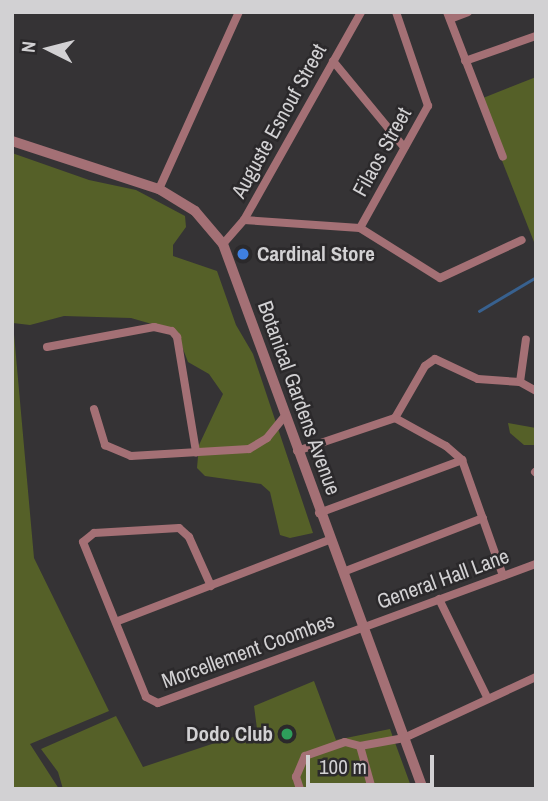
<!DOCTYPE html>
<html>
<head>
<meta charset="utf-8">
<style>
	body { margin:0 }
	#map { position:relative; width:548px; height:801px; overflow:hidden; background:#353335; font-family:"Archivo Narrow",sans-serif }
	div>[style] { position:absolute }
	.green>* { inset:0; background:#556028 }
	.stream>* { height:2.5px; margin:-1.25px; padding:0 1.25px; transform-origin:1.25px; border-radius:1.25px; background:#38618f }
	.minor>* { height:8px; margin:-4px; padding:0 4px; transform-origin:4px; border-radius:4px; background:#a47075 }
	.tertiary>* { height:10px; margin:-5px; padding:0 5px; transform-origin:5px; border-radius:5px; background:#a47075 }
	.dots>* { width:19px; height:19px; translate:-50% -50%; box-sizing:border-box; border:4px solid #2b292b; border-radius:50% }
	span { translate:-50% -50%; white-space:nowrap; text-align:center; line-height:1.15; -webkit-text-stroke:5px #2b292b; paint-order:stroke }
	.street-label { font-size:21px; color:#d2d1d3 }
	.poi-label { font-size:21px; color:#d2d1d3; font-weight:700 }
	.left { translate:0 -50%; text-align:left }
	.right { translate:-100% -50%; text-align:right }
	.frame { position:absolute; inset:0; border:14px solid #d2d1d3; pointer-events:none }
	.north { position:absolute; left:14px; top:14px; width:70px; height:70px; -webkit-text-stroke:5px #2b292b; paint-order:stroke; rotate:276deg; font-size:19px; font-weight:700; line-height:28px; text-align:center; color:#d2d1d3 }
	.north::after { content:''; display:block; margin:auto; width:24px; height:32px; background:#d2d1d3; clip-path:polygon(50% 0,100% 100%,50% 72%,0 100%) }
	.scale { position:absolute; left:306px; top:755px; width:128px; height:32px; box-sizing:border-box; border:4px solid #d2d1d3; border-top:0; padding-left:9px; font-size:21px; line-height:24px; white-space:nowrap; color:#d2d1d3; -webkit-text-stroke:5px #2b292b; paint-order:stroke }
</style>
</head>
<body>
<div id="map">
	<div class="green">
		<i style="clip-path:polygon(536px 77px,536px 247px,478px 100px)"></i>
		<i style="clip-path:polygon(12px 153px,89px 180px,136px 190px,185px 216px,186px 227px,173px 245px,173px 256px,217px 271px,236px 325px,253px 354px,313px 533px,290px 538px,280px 535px,270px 492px,261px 484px,205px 476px,197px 468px,199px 445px,223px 394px,209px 374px,188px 362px,176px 331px,131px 318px,64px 316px,30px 325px,13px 323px,34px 558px,109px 711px,30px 744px,59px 789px,12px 789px)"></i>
		<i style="clip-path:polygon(508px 423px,536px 428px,536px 445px,524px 445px,510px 433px)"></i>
		<i style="clip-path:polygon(314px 681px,336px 740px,390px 729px,412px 789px,63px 789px,58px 772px,41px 749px,116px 716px,143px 767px,257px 729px,254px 706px)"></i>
	</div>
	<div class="stream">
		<i style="left:479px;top:311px;width:66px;rotate:-30.8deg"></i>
	</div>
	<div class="minor">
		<i style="left:447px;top:12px;width:155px;rotate:68.9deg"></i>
		<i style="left:450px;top:19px;width:19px;rotate:-21deg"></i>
		<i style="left:333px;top:61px;width:112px;rotate:50.5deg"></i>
		<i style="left:465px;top:61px;width:75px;rotate:-19.4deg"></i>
		<i style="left:159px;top:189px;width:194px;rotate:-65.7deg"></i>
		<i style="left:244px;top:220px;width:116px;rotate:3.9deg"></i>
		<i style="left:360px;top:228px;width:94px;rotate:32deg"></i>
		<i style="left:440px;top:278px;width:90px;rotate:-24.9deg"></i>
		<i style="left:360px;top:228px;width:140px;rotate:-60.9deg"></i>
		<i style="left:428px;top:106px;width:99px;rotate:-108.8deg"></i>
		<i style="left:223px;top:244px;width:32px;rotate:-49deg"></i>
		<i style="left:244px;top:220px;width:239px;rotate:-60.6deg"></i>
		<i style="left:47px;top:347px;width:109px;rotate:-10.6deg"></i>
		<i style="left:154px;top:327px;width:18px;rotate:13deg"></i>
		<i style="left:172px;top:331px;width:8px;rotate:50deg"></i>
		<i style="left:177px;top:337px;width:117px;rotate:80.6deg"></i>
		<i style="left:520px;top:382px;width:43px;rotate:-82.1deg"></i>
		<i style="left:94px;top:409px;width:38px;rotate:73deg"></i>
		<i style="left:105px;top:445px;width:28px;rotate:23deg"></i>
		<i style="left:131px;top:456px;width:118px;rotate:-3.4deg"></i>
		<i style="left:249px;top:449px;width:21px;rotate:-31deg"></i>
		<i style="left:267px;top:438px;width:28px;rotate:-51deg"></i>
		<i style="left:395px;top:418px;width:60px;rotate:-60deg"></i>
		<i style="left:425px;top:366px;width:12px;rotate:-35deg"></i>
		<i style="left:435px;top:359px;width:47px;rotate:24.9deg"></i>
		<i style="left:478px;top:379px;width:42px;rotate:4.1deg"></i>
		<i style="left:520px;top:382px;width:18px;rotate:29deg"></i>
		<i style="left:297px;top:451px;width:103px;rotate:-18.6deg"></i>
		<i style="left:395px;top:418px;width:58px;rotate:28.8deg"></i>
		<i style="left:446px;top:446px;width:21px;rotate:41deg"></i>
		<i style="left:462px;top:460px;width:123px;rotate:70.5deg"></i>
		<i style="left:535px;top:472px;width:1px;rotate:45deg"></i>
		<i style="left:319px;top:513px;width:153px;rotate:-20.3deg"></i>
		<i style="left:343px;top:572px;width:150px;rotate:-21.1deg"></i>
		<i style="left:211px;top:586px;width:54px;rotate:-114.2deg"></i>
		<i style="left:189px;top:537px;width:13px;rotate:-138deg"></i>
		<i style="left:179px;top:528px;width:85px;rotate:176.6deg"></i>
		<i style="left:94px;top:533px;width:14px;rotate:141deg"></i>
		<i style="left:83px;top:542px;width:167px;rotate:67.9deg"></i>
		<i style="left:146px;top:697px;width:13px;rotate:27deg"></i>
		<i style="left:158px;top:703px;width:403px;rotate:-20.2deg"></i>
		<i style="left:439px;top:599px;width:111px;rotate:63.9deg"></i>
		<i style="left:118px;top:621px;width:226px;rotate:-21deg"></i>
		<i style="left:360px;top:746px;width:45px;rotate:74.4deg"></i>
		<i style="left:300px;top:789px;width:13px;rotate:-108deg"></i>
		<i style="left:296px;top:777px;width:23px;rotate:-67deg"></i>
		<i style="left:305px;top:756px;width:42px;rotate:-19.3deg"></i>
		<i style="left:345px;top:742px;width:16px;rotate:15deg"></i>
		<i style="left:360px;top:746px;width:45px;rotate:-10.3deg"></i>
		<i style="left:404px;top:738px;width:145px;rotate:-24.8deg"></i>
	</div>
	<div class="tertiary">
		<i style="left:12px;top:141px;width:155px;rotate:18.1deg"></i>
		<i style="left:159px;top:189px;width:42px;rotate:31.4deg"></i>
		<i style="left:195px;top:211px;width:43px;rotate:49.7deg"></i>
		<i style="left:223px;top:244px;width:581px;rotate:69.85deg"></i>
	</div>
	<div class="dots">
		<i style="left:243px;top:254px;background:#3f7fe0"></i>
		<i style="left:287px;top:734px;background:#2e9e5b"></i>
	</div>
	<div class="street-label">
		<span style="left:279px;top:121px;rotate:-61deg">Auguste Esnouf Street</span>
		<span style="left:382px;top:152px;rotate:-61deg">Filaos Street</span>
		<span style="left:299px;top:398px;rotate:70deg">Botanical Gardens Avenue</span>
		<span style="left:443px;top:579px;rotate:-20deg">General Hall Lane</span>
		<span style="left:248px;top:651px;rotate:-20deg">Morcellement Coombes</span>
	</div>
	<div class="poi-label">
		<span class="left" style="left:257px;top:254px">Cardinal Store</span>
		<span class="right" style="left:273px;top:734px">Dodo Club</span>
	</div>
	<div class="frame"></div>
	<div class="north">N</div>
	<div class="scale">100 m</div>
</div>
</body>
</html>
